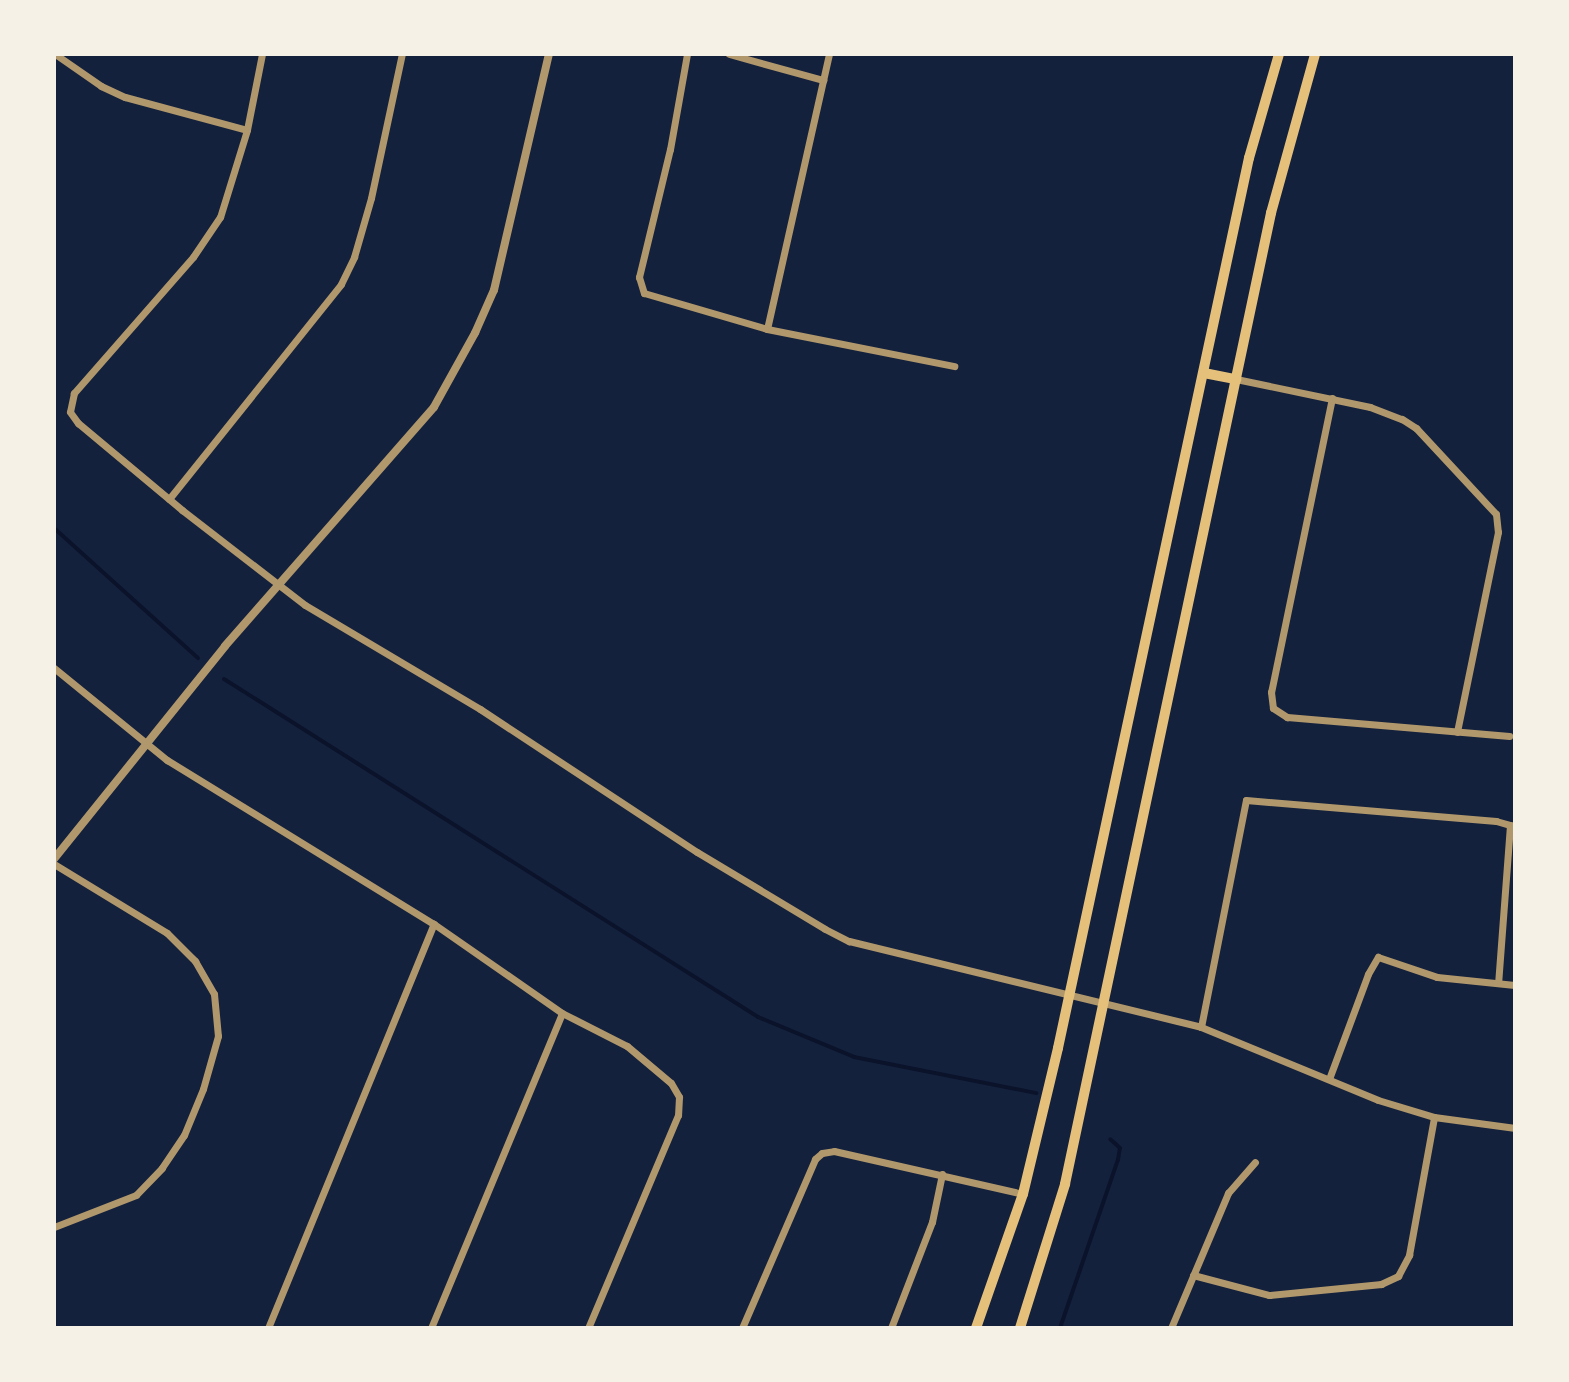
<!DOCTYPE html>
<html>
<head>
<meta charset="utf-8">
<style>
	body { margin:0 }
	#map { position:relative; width:1569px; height:1382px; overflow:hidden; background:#14213d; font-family:"Asap Condensed",sans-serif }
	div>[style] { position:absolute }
	.stream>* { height:4px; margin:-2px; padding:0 2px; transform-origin:2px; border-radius:2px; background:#0b132b }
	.minor>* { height:7px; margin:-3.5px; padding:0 3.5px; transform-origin:3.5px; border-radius:3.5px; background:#b1986c }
	.tertiary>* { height:8px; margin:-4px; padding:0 4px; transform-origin:4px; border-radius:4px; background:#b1986c }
	.secondary>* { height:10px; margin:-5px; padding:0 5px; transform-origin:5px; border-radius:5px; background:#e5c07b }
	span { translate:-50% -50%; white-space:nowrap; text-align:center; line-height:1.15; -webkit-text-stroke:6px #f6f1e7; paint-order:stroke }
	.frame { position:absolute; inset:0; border:56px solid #f6f1e7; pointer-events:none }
</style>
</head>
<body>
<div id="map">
	<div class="stream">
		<i style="left:54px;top:528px;width:194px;rotate:42.1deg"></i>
		<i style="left:224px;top:679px;width:632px;rotate:32.33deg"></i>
		<i style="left:758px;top:1017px;width:104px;rotate:22.6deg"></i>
		<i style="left:854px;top:1057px;width:186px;rotate:11.2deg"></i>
		<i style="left:1060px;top:1328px;width:178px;rotate:-71deg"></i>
		<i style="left:1118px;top:1160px;width:12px;rotate:-81deg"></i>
		<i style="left:1120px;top:1148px;width:13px;rotate:-138deg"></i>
	</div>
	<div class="minor">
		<i style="left:55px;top:54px;width:56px;rotate:34.8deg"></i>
		<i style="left:101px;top:86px;width:26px;rotate:25deg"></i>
		<i style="left:125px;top:97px;width:126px;rotate:15.1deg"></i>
		<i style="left:262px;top:54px;width:77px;rotate:101.2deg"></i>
		<i style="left:247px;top:130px;width:91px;rotate:107.2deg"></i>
		<i style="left:220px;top:217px;width:48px;rotate:124deg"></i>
		<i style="left:193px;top:257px;width:181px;rotate:131.2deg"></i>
		<i style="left:74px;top:393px;width:19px;rotate:102deg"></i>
		<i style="left:70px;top:412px;width:14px;rotate:54deg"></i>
		<i style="left:78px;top:423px;width:136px;rotate:39.9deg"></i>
		<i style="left:182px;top:510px;width:155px;rotate:37.7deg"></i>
		<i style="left:305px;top:605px;width:204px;rotate:30.7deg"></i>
		<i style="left:480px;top:709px;width:260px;rotate:33.4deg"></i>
		<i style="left:697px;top:852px;width:149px;rotate:31deg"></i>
		<i style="left:825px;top:929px;width:27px;rotate:27deg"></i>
		<i style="left:849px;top:941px;width:362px;rotate:13.7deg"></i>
		<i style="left:1201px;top:1027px;width:191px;rotate:22.4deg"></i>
		<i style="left:1378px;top:1100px;width:59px;rotate:16.9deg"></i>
		<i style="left:1434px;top:1117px;width:82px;rotate:7.7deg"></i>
		<i style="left:687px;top:54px;width:97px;rotate:100.1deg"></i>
		<i style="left:670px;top:149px;width:132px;rotate:103.6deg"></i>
		<i style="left:639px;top:277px;width:17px;rotate:73deg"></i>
		<i style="left:644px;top:293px;width:128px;rotate:16.3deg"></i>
		<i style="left:767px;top:329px;width:191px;rotate:11.2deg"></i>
		<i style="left:729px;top:54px;width:98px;rotate:15.5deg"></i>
		<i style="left:767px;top:329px;width:282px;rotate:-77.3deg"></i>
		<i style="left:1236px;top:379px;width:137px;rotate:11.8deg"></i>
		<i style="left:1370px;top:407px;width:34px;rotate:21deg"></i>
		<i style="left:1402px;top:419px;width:17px;rotate:33deg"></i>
		<i style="left:1416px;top:428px;width:117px;rotate:47.1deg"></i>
		<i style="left:1496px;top:514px;width:18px;rotate:84deg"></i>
		<i style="left:1498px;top:532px;width:204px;rotate:101.6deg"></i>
		<i style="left:1332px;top:398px;width:300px;rotate:101.7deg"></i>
		<i style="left:1271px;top:692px;width:16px;rotate:83deg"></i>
		<i style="left:1273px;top:708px;width:17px;rotate:33deg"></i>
		<i style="left:1287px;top:717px;width:223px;rotate:4.9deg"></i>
		<i style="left:169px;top:499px;width:275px;rotate:-51.3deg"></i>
		<i style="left:341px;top:284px;width:30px;rotate:-64deg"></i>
		<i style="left:354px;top:257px;width:61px;rotate:-73.9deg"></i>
		<i style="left:371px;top:198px;width:147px;rotate:-77.9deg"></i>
		<i style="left:54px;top:668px;width:146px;rotate:39.2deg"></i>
		<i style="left:167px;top:760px;width:313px;rotate:31.6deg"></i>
		<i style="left:434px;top:924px;width:156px;rotate:34.8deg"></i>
		<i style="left:562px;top:1013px;width:73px;rotate:26.9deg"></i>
		<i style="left:627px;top:1046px;width:57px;rotate:40.1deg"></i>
		<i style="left:671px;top:1083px;width:16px;rotate:60deg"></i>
		<i style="left:679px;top:1097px;width:18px;rotate:93deg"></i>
		<i style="left:678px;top:1115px;width:231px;rotate:112.9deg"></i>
		<i style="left:54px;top:864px;width:132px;rotate:31.4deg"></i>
		<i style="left:167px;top:933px;width:40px;rotate:45deg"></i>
		<i style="left:195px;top:961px;width:38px;rotate:60deg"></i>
		<i style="left:214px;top:994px;width:42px;rotate:84.6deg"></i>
		<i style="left:218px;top:1036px;width:55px;rotate:105.8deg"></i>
		<i style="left:203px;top:1089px;width:50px;rotate:112.4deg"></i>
		<i style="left:184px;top:1135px;width:40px;rotate:124deg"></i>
		<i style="left:162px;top:1168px;width:37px;rotate:134deg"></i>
		<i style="left:136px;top:1195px;width:88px;rotate:158.7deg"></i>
		<i style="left:1201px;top:1027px;width:231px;rotate:-78.8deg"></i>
		<i style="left:1246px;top:800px;width:251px;rotate:4.8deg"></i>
		<i style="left:1496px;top:821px;width:15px;rotate:16deg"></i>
		<i style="left:1510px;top:825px;width:158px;rotate:94.3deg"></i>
		<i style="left:1329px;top:1079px;width:112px;rotate:-69.6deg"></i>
		<i style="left:1368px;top:974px;width:20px;rotate:-60deg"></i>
		<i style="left:1378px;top:957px;width:62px;rotate:18.7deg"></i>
		<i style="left:1437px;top:977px;width:78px;rotate:5.9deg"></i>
		<i style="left:1193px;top:1275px;width:79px;rotate:14.7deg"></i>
		<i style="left:1269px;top:1295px;width:113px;rotate:-5.6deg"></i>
		<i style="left:1381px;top:1284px;width:19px;rotate:-25deg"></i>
		<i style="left:1398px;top:1276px;width:24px;rotate:-62deg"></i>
		<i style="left:1409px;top:1255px;width:140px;rotate:-79.7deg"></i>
		<i style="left:268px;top:1328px;width:437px;rotate:-67.7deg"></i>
		<i style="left:431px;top:1328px;width:341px;rotate:-67.4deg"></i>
		<i style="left:742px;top:1328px;width:184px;rotate:-66.6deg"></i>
		<i style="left:815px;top:1159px;width:9px;rotate:-41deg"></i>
		<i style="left:822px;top:1153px;width:12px;rotate:-9deg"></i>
		<i style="left:834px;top:1151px;width:194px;rotate:12.8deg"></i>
		<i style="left:891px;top:1328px;width:114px;rotate:-68.9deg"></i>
		<i style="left:932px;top:1222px;width:49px;rotate:-78.2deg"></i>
		<i style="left:1171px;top:1328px;width:147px;rotate:-67.1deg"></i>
		<i style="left:1228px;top:1193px;width:41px;rotate:-48.9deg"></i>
	</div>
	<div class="tertiary">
		<i style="left:54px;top:859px;width:273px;rotate:-51.2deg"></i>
		<i style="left:225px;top:646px;width:317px;rotate:-48.8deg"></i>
		<i style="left:434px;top:407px;width:85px;rotate:-61deg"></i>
		<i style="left:475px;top:333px;width:47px;rotate:-66.2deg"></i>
		<i style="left:494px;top:290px;width:242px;rotate:-76.9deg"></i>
	</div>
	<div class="secondary">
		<i style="left:1204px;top:373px;width:33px;rotate:11deg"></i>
		<i style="left:976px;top:1328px;width:142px;rotate:-70.7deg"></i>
		<i style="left:1023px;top:1194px;width:150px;rotate:-76.5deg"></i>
		<i style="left:1058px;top:1048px;width:910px;rotate:-77.89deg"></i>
		<i style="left:1249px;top:158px;width:108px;rotate:-73.9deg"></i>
		<i style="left:1020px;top:1328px;width:151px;rotate:-72.6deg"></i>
		<i style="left:1065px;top:1184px;width:993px;rotate:-78.02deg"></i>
		<i style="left:1271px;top:213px;width:165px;rotate:-74.5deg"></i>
	</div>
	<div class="frame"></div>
</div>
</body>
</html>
